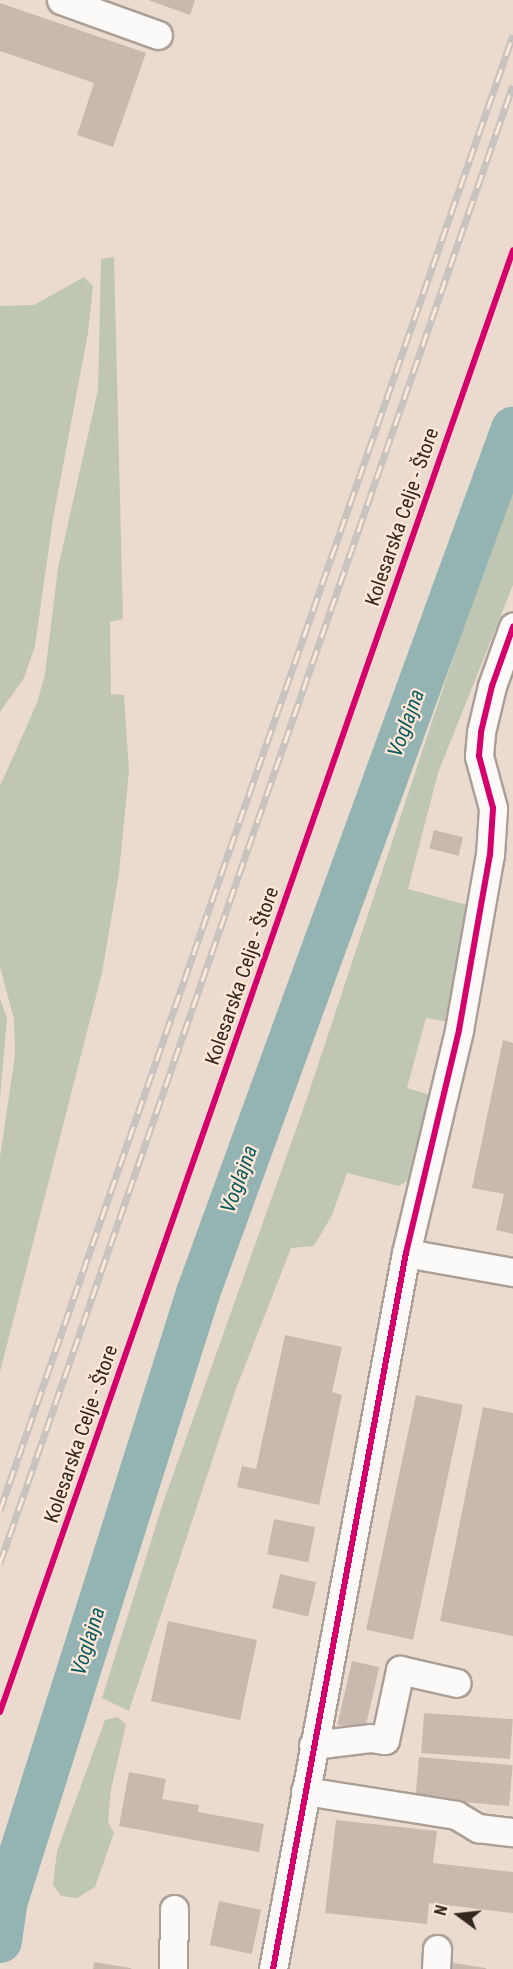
<!DOCTYPE html>
<html>
<head>
<meta charset="utf-8">
<style>
	body { margin:0 }
	#map { position:relative; width:513px; height:1969px; overflow:hidden; background:#ebdbcf; font-family:"Roboto Condensed",sans-serif }
	div>[style] { position:absolute }
	.green>* { inset:0; background:#bfc6b4 }
	.river>* { height:44px; margin:-22px; padding:0 22px; transform-origin:22px; border-radius:22px; background:#93b4b2 }
	.building>* { inset:0; background:#c8b9af; transform-origin:0 0 }
	.roads { filter:drop-shadow(2px 0 #ab9f96) drop-shadow(-2px 0 #ab9f96) drop-shadow(0 2px #ab9f96) drop-shadow(0 -2px #ab9f96) }
	.minor>* { height:27px; margin:-13.5px; padding:0 13.5px; transform-origin:13.5px; border-radius:13.5px; background:#fcfaf8 }
	.rail>* { height:7px; margin-top:-3.5px; transform-origin:0; background:repeating-linear-gradient(90deg,#ffe7d7 0 14px,#c6c2be 0 28px); box-sizing:border-box; border-block:2px solid #c6c2be }
	.cycleway>* { height:6px; margin:-3px; padding:0 3px; transform-origin:3px; border-radius:3px; background:#d6006c }
	span { translate:-50% -50%; white-space:nowrap; text-align:center; line-height:1.15; -webkit-text-stroke:4.5px #ffe7d7; paint-order:stroke }
	.street-label { font-size:20px; color:#332820 }
	.water-label { font-size:21px; color:#0b5c5e; font-style:italic }
	.north { position:absolute; left:429px; top:1885px; width:60px; height:60px; -webkit-text-stroke:4px #ffe7d7; paint-order:stroke; rotate:285deg; font-size:16px; font-weight:700; line-height:24px; text-align:center; color:#332820 }
	.north::after { content:''; display:block; margin:auto; width:21px; height:27px; background:#332820; clip-path:polygon(50% 0,100% 100%,50% 72%,0 100%) }
</style>
</head>
<body>
<div id="map">
	<div class="green">
		<i style="clip-path:polygon(114px 257px,123px 619px,110px 622px,111px 694px,124px 695px,129px 771px,119px 873px,102px 973px,0 1372px,0 1157px,15px 1055px,14px 1019px,0 967px,0 786px,37px 703px,45px 674px,58px 568px,98px 390px,101px 259px)"></i>
		<i style="clip-path:polygon(84px 277px,93px 286px,88px 333px,53px 519px,35px 646px,24px 678px,0 712px,0 306px,34px 305px)"></i>
		<i style="clip-path:polygon(513px 478px,513px 585px,438px 773px,408px 889px,471px 906px,450px 1022px,426px 1018px,407px 1088px,433px 1096px,417px 1175px,399px 1186px,347px 1173px,332px 1215px,314px 1246px,291px 1248px,236px 1389px,129px 1711px,102px 1698px,162px 1506px,304px 1107px)"></i>
		<i style="clip-path:polygon(0 999px,7px 1018px,0 1098px)"></i>
		<i style="clip-path:polygon(118px 1717px,126px 1725px,111px 1789px,108px 1821px,114px 1833px,95px 1887px,77px 1898px,61px 1896px,53px 1885px,57px 1851px,105px 1720px)"></i>
	</div>
	<div class="river">
		<i style="left:0;top:1941px;width:37px;rotate:-82deg"></i>
		<i style="left:5px;top:1904px;width:641px;rotate:-72.47deg"></i>
		<i style="left:198px;top:1293px;width:920px;rotate:-69.97deg"></i>
	</div>
	<div class="building">
		<i style="clip-path:polygon(148px 0,195px 0,190px 15px)"></i>
		<i style="clip-path:polygon(0 3px,146px 53px,113px 147px,77px 135px,94px 83px,0 51px)"></i>
		<i style="left:434px;top:830px;width:30px;height:19px;rotate:14deg"></i>
		<i style="clip-path:polygon(503px 1040px,513px 1043px,513px 1234px,496px 1230px,504px 1194px,472px 1188px)"></i>
		<i style="clip-path:polygon(285px 1335px,342px 1347px,332px 1392px,342px 1395px,319px 1505px,237px 1487px,242px 1466px,256px 1469px)"></i>
		<i style="left:416px;top:1395px;width:48px;height:240px;rotate:12deg"></i>
		<i style="clip-path:polygon(483px 1407px,513px 1413px,513px 1636px,440px 1621px)"></i>
		<i style="left:274px;top:1519px;width:42px;height:36px;rotate:11deg"></i>
		<i style="left:280px;top:1574px;width:37px;height:35px;rotate:13deg"></i>
		<i style="left:168px;top:1621px;width:91px;height:82px;rotate:12deg"></i>
		<i style="left:352px;top:1661px;width:28px;height:65px;rotate:13deg"></i>
		<i style="left:424px;top:1713px;width:89px;height:40px;rotate:4deg"></i>
		<i style="left:419px;top:1757px;width:94px;height:41px;rotate:5deg"></i>
		<i style="clip-path:polygon(129px 1772px,166px 1779px,162px 1799px,199px 1805px,198px 1812px,264px 1824px,259px 1852px,119px 1826px)"></i>
		<i style="clip-path:polygon(336px 1820px,437px 1831px,433px 1863px,513px 1872px,513px 1913px,429px 1903px,427px 1924px,325px 1913px)"></i>
		<i style="left:219px;top:1901px;width:43px;height:45px;rotate:12deg"></i>
		<i style="clip-path:polygon(94px 1962px,131px 1968px,131px 1969px,93px 1969px)"></i>
		<i style="clip-path:polygon(453px 1963px,486px 1968px,486px 1969px,452px 1969px)"></i>
	</div>
	<div class="roads">
		<div class="minor">
			<i style="left:61px;top:0;width:103px;rotate:19.8deg"></i>
			<i style="left:406px;top:1253px;width:109px;rotate:10.1deg"></i>
			<i style="left:313px;top:1745px;width:57px;rotate:-7deg"></i>
			<i style="left:370px;top:1738px;width:15px;rotate:8deg"></i>
			<i style="left:385px;top:1740px;width:72px;rotate:-77.9deg"></i>
			<i style="left:400px;top:1670px;width:58px;rotate:12.8deg"></i>
			<i style="left:305px;top:1791px;width:153px;rotate:9deg"></i>
			<i style="left:456px;top:1815px;width:26px;rotate:31deg"></i>
			<i style="left:478px;top:1828px;width:35px;rotate:7deg"></i>
			<i style="left:173px;top:1969px;width:60px;rotate:-89deg"></i>
			<i style="left:273px;top:1969px;width:728px;rotate:-79.48deg"></i>
			<i style="left:406px;top:1253px;width:229px;rotate:-76.6deg"></i>
			<i style="left:459px;top:1030px;width:178px;rotate:-80deg"></i>
			<i style="left:490px;top:855px;width:47px;rotate:-86.3deg"></i>
			<i style="left:493px;top:808px;width:54px;rotate:-105.1deg"></i>
			<i style="left:479px;top:756px;width:24px;rotate:-85deg"></i>
			<i style="left:481px;top:732px;width:47px;rotate:-76.6deg"></i>
			<i style="left:492px;top:686px;width:63px;rotate:-70.4deg"></i>
			<i style="left:436px;top:1969px;width:20px;rotate:-87deg"></i>
		</div>
	</div>
	<div class="rail">
		<i style="left:0;top:1510px;width:1562px;rotate:-70.82deg"></i>
		<i style="left:0;top:1563px;width:1564px;rotate:-70.86deg"></i>
	</div>
	<div class="cycleway">
		<i style="left:0;top:1712px;width:1549px;rotate:-70.66deg"></i>
		<i style="left:273px;top:1969px;width:728px;rotate:-79.48deg"></i>
		<i style="left:406px;top:1253px;width:229px;rotate:-76.6deg"></i>
		<i style="left:459px;top:1030px;width:178px;rotate:-80deg"></i>
		<i style="left:490px;top:855px;width:47px;rotate:-86.3deg"></i>
		<i style="left:493px;top:808px;width:54px;rotate:-105.1deg"></i>
		<i style="left:479px;top:756px;width:24px;rotate:-85deg"></i>
		<i style="left:481px;top:732px;width:47px;rotate:-76.6deg"></i>
		<i style="left:492px;top:686px;width:63px;rotate:-70.4deg"></i>
	</div>
	<div class="street-label">
		<span style="left:402px;top:517px;rotate:-71deg">Kolesarska Celje - Štore</span>
		<span style="left:242px;top:976px;rotate:-71deg">Kolesarska Celje - Štore</span>
		<span style="left:81px;top:1434px;rotate:-71deg">Kolesarska Celje - Štore</span>
	</div>
	<div class="water-label">
		<span style="left:406px;top:723px;rotate:-70deg">Voglajna</span>
		<span style="left:239px;top:1179px;rotate:-70deg">Voglajna</span>
		<span style="left:88px;top:1641px;rotate:-73deg">Voglajna</span>
	</div>
	<div class="north">N</div>
</div>
</body>
</html>
